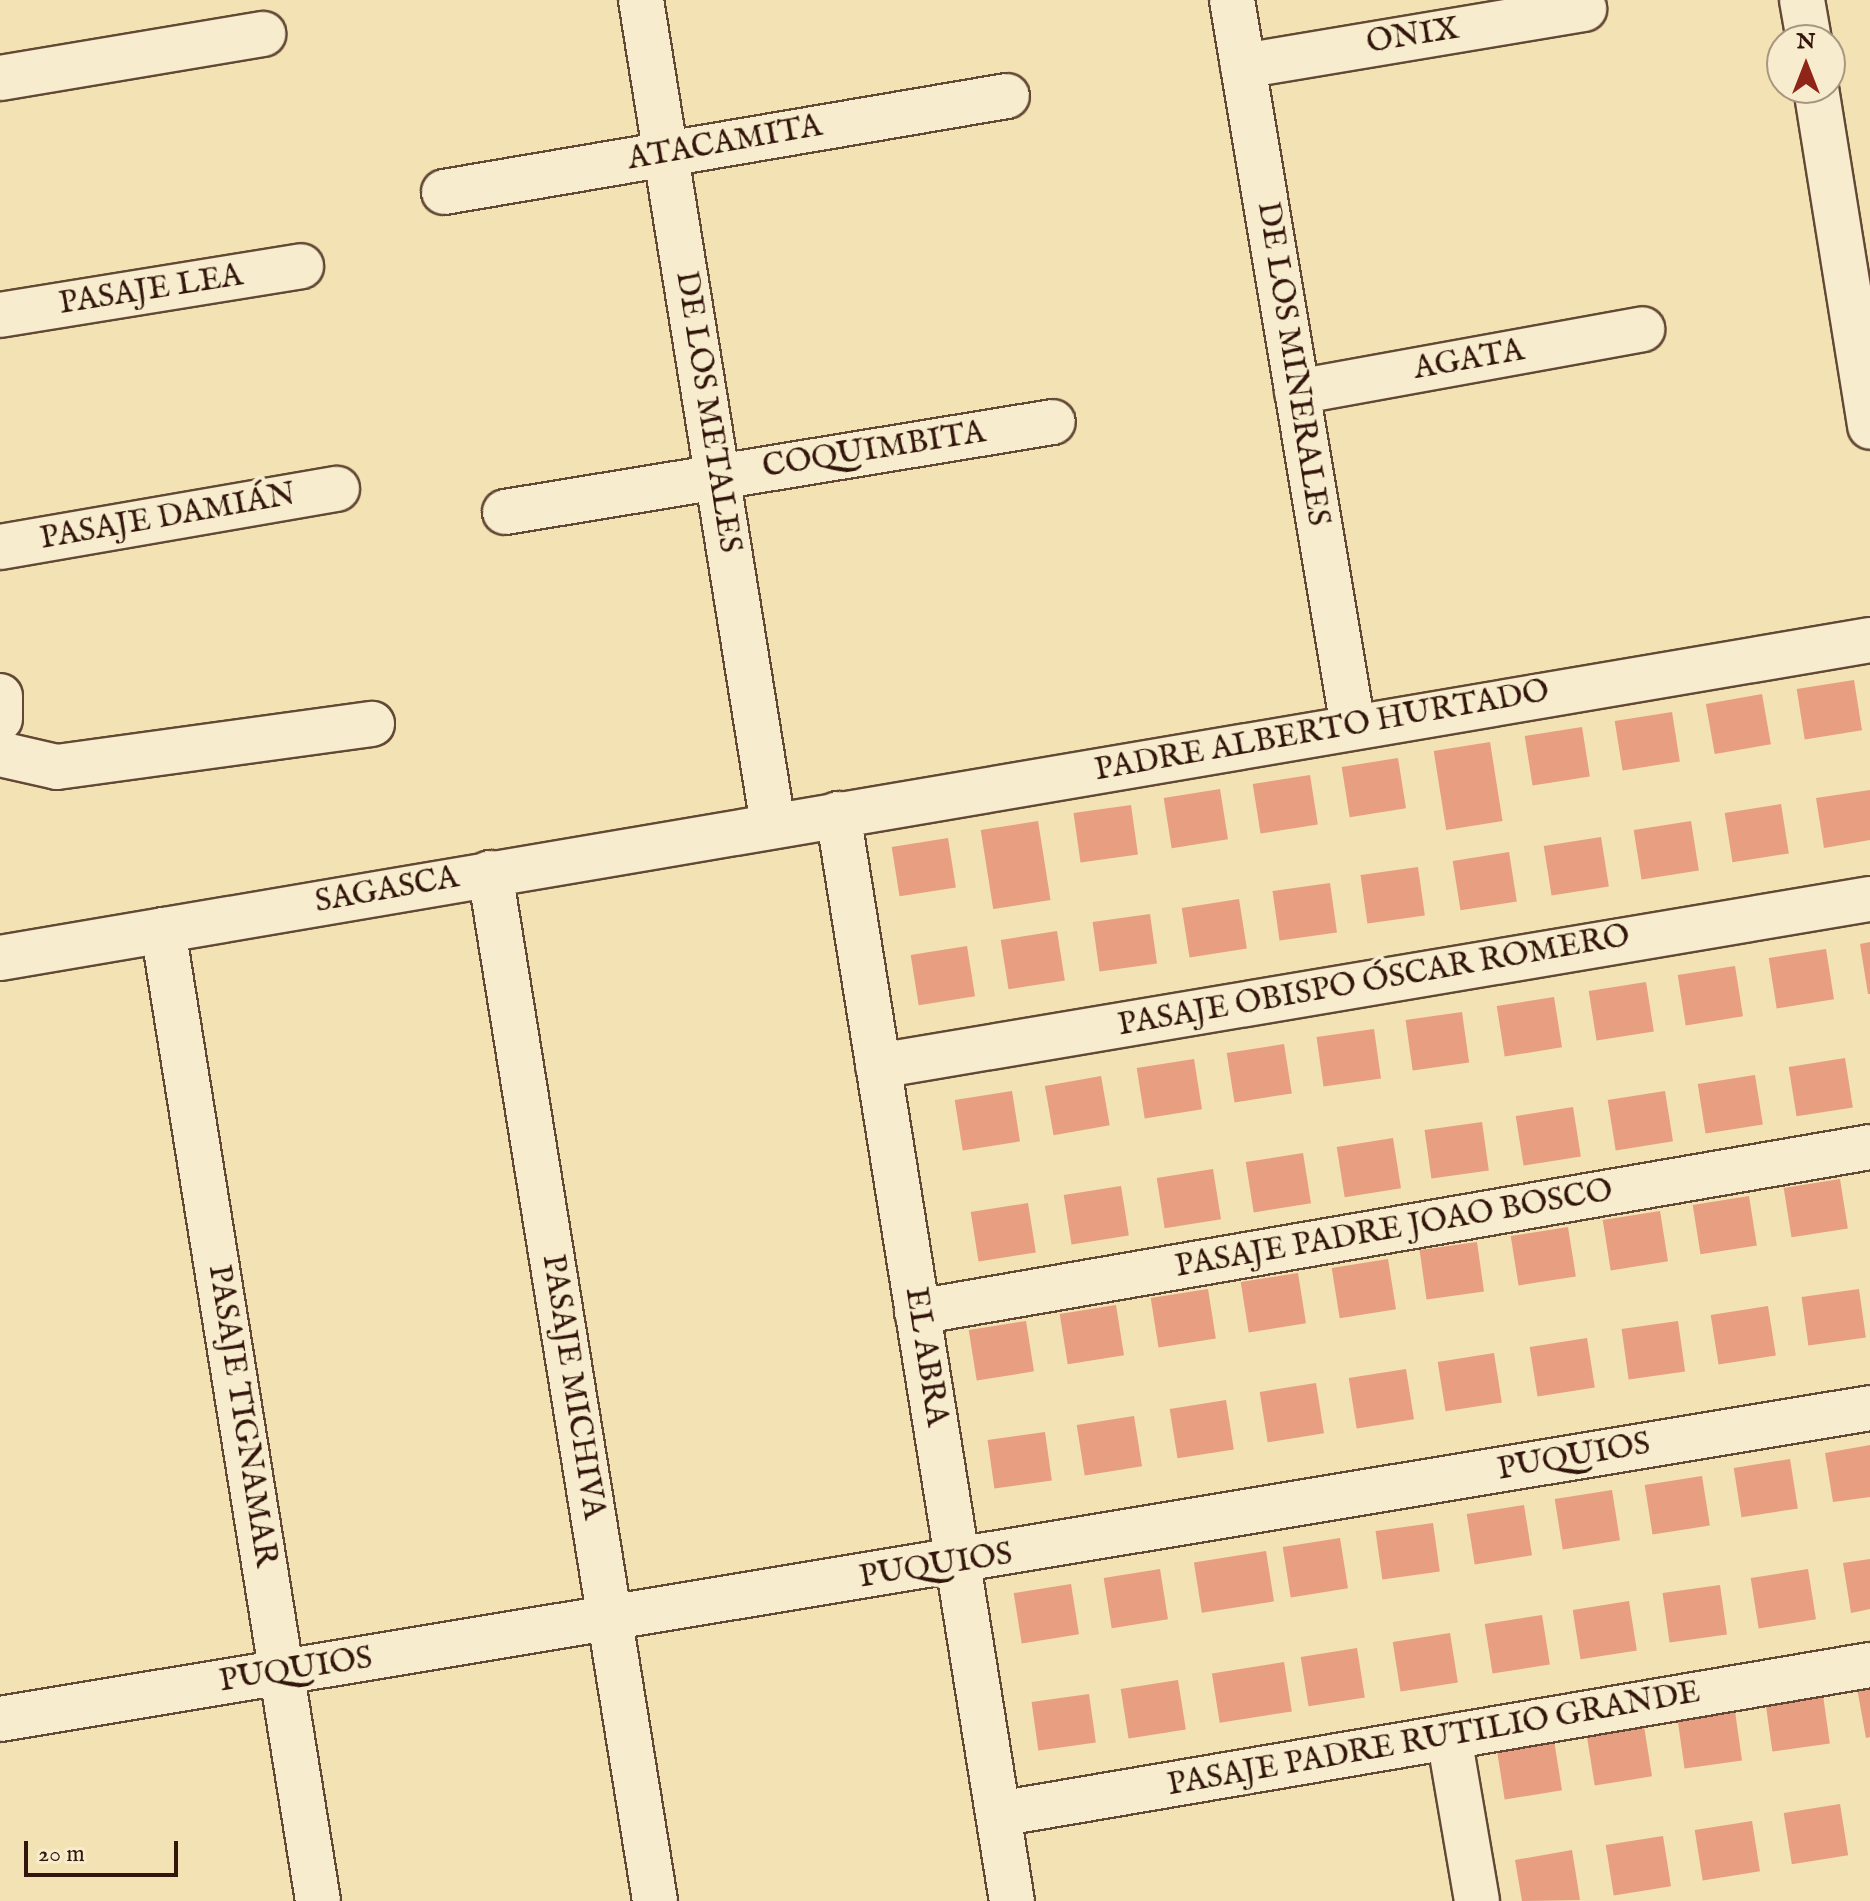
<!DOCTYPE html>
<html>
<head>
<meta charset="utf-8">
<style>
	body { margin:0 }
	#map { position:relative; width:1870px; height:1901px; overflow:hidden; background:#f3e2b3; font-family:"IM FELL English",serif }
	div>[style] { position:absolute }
	.building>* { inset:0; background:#e89e80; transform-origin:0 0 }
	.roads { filter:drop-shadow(2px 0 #634935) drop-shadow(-2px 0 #634935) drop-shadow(0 2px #634935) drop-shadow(0 -2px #634935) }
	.street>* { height:44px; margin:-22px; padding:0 22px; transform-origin:22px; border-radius:22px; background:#f7ecce }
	span { translate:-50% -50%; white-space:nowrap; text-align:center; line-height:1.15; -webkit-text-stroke:8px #f7ecce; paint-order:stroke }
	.street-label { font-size:32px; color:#33160b }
	.north { position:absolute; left:1766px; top:24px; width:80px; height:80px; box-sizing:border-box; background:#f7ecce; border:2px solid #a99680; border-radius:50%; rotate:0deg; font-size:22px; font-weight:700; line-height:32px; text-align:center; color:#33160b }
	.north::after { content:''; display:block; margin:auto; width:28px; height:36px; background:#8f2418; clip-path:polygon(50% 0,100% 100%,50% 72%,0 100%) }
	.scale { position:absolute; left:24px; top:1841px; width:154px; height:36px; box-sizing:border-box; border:4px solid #33160b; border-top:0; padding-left:10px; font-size:24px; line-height:28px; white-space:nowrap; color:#33160b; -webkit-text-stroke:6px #f7ecce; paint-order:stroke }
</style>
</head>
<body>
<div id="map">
	<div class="building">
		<i style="left:1854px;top:680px;width:51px;height:58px;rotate:81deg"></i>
		<i style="left:1762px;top:694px;width:51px;height:57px;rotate:80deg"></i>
		<i style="left:1672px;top:712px;width:50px;height:58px;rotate:81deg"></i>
		<i style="left:1582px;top:727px;width:50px;height:58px;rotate:81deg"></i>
		<i style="left:1490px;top:742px;width:80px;height:57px;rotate:81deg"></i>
		<i style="left:1398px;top:758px;width:51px;height:57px;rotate:81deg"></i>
		<i style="left:1310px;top:775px;width:50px;height:58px;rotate:81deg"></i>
		<i style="left:1220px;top:789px;width:51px;height:57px;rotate:81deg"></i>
		<i style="clip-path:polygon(1870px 790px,1870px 840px,1824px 848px,1816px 798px)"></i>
		<i style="left:1781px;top:804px;width:50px;height:57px;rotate:81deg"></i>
		<i style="left:1131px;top:805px;width:50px;height:58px;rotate:82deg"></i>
		<i style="left:1038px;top:821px;width:80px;height:58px;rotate:81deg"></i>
		<i style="left:1691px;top:821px;width:50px;height:58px;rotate:81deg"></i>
		<i style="left:1601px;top:837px;width:50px;height:58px;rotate:81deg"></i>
		<i style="left:948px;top:838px;width:50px;height:57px;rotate:81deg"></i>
		<i style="left:1509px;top:852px;width:50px;height:57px;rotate:81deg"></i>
		<i style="left:1418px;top:867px;width:49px;height:58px;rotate:82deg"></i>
		<i style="left:1330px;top:883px;width:50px;height:58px;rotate:82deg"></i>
		<i style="left:1239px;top:899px;width:50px;height:58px;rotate:81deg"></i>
		<i style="left:1150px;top:914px;width:50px;height:58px;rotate:82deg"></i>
		<i style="left:1057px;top:931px;width:50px;height:57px;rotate:81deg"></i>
		<i style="clip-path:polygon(1870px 942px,1870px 994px,1868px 994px,1860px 944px)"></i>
		<i style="left:967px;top:946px;width:51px;height:57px;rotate:81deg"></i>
		<i style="left:1826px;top:949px;width:51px;height:58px;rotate:81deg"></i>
		<i style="left:1735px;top:966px;width:51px;height:58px;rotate:81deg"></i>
		<i style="left:1646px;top:982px;width:50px;height:58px;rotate:81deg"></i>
		<i style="left:1554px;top:997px;width:51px;height:58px;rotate:81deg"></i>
		<i style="left:1462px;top:1012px;width:51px;height:57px;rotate:82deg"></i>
		<i style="left:1374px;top:1029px;width:50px;height:58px;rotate:82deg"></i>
		<i style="left:1284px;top:1044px;width:50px;height:58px;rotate:81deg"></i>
		<i style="left:1845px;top:1058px;width:50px;height:57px;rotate:81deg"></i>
		<i style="left:1194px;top:1059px;width:51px;height:58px;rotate:81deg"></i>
		<i style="left:1755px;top:1075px;width:50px;height:58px;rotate:81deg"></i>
		<i style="left:1101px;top:1076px;width:50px;height:57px;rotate:80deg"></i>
		<i style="left:1012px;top:1091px;width:51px;height:58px;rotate:81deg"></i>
		<i style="left:1665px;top:1091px;width:51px;height:58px;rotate:81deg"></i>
		<i style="left:1573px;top:1107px;width:50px;height:58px;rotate:81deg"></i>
		<i style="left:1482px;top:1122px;width:49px;height:58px;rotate:82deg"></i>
		<i style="left:1393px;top:1138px;width:51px;height:57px;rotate:81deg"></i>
		<i style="left:1303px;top:1153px;width:51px;height:58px;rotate:81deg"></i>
		<i style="left:1213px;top:1169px;width:51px;height:57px;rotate:81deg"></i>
		<i style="left:1840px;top:1179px;width:50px;height:57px;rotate:81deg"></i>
		<i style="left:1121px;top:1186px;width:50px;height:58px;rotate:81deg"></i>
		<i style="left:1749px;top:1196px;width:50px;height:57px;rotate:81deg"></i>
		<i style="left:1028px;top:1203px;width:50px;height:58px;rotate:81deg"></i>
		<i style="left:1660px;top:1211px;width:51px;height:58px;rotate:81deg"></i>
		<i style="left:1568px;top:1227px;width:50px;height:58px;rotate:81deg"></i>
		<i style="left:1477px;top:1242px;width:50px;height:58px;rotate:82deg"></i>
		<i style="left:1388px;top:1259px;width:51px;height:57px;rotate:81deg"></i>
		<i style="left:1298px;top:1273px;width:51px;height:58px;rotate:81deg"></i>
		<i style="left:1208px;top:1289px;width:50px;height:58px;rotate:81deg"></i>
		<i style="left:1859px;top:1289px;width:49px;height:58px;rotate:82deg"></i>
		<i style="left:1116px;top:1305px;width:51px;height:57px;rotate:81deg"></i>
		<i style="left:1768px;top:1306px;width:50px;height:58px;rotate:81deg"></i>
		<i style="left:1026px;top:1321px;width:51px;height:58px;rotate:81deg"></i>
		<i style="left:1678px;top:1321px;width:51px;height:57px;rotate:82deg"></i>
		<i style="left:1587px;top:1338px;width:50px;height:58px;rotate:81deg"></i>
		<i style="left:1494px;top:1353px;width:50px;height:57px;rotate:81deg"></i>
		<i style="left:1406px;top:1369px;width:51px;height:58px;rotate:81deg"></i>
		<i style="left:1316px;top:1383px;width:51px;height:57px;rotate:81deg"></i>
		<i style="left:1226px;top:1400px;width:50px;height:57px;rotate:81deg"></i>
		<i style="left:1134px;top:1416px;width:51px;height:58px;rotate:81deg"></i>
		<i style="left:1045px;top:1432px;width:49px;height:58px;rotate:82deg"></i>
		<i style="clip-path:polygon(1870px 1445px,1870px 1497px,1833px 1502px,1825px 1453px)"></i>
		<i style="left:1790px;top:1459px;width:50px;height:57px;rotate:81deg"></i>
		<i style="left:1702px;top:1476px;width:50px;height:58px;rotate:81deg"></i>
		<i style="left:1612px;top:1490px;width:51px;height:58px;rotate:81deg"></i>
		<i style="left:1524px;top:1505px;width:51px;height:58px;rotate:81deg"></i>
		<i style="left:1433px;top:1523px;width:49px;height:58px;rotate:82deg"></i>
		<i style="left:1340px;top:1538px;width:51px;height:58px;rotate:81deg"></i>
		<i style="left:1266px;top:1551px;width:51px;height:73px;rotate:81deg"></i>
		<i style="clip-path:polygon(1870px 1559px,1870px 1609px,1851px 1613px,1843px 1563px)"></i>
		<i style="left:1160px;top:1569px;width:51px;height:57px;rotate:81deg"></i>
		<i style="left:1808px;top:1569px;width:51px;height:58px;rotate:81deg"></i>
		<i style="left:1071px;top:1584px;width:51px;height:58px;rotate:81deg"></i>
		<i style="left:1720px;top:1585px;width:50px;height:58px;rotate:82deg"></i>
		<i style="left:1629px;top:1601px;width:50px;height:57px;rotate:81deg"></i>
		<i style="left:1542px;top:1615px;width:50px;height:58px;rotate:81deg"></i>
		<i style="left:1450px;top:1633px;width:50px;height:58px;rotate:81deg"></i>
		<i style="left:1357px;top:1648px;width:50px;height:57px;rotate:81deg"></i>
		<i style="left:1284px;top:1662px;width:50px;height:73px;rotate:81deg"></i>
		<i style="left:1178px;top:1680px;width:50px;height:58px;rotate:81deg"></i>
		<i style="clip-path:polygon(1870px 1686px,1870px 1737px,1866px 1738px,1857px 1688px)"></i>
		<i style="left:1089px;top:1694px;width:49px;height:58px;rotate:82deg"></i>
		<i style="left:1823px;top:1695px;width:49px;height:58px;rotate:82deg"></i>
		<i style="left:1735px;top:1711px;width:50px;height:58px;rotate:82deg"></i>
		<i style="left:1644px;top:1726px;width:51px;height:58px;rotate:81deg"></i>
		<i style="left:1554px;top:1740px;width:51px;height:58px;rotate:81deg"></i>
		<i style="left:1840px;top:1804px;width:52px;height:57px;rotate:81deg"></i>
		<i style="left:1752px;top:1821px;width:51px;height:58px;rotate:81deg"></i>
		<i style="left:1663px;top:1836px;width:51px;height:58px;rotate:81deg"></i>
		<i style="clip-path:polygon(1572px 1850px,1580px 1900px,1522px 1901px,1515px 1860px)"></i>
	</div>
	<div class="roads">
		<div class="street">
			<i style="left:641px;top:0;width:835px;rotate:80.91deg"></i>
			<i style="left:1232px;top:0;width:737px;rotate:80.55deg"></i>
			<i style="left:1802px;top:0;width:41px;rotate:80.1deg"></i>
			<i style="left:1243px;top:66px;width:346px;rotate:-9.5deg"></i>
			<i style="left:0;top:78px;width:267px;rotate:-9.5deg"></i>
			<i style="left:1816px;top:88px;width:343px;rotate:80.9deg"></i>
			<i style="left:444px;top:192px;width:571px;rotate:-9.68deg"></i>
			<i style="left:0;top:315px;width:305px;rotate:-9.2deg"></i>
			<i style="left:1297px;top:392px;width:351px;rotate:-10.3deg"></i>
			<i style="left:505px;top:512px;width:555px;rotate:-9.33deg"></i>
			<i style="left:0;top:547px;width:342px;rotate:-9.8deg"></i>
			<i style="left:0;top:696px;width:23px;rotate:90deg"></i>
			<i style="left:0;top:754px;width:58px;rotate:12.8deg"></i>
			<i style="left:57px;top:767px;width:318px;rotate:-7.8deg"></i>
			<i style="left:838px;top:814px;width:1101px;rotate:80.91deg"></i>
			<i style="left:490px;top:873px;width:1041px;rotate:80.88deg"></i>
			<i style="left:163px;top:930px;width:983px;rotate:80.93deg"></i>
			<i style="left:0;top:958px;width:1897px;rotate:-9.65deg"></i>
			<i style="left:878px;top:1066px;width:1006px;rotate:-9.56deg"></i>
			<i style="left:917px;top:1312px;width:967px;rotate:-9.82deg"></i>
			<i style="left:0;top:1719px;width:1896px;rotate:-9.44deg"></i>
			<i style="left:1449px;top:1737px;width:166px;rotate:80.3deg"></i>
			<i style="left:998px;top:1814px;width:885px;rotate:-9.7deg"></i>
		</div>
	</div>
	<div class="street-label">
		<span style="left:1413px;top:37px;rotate:-9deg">ONIX</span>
		<span style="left:725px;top:144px;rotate:-10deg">ATACAMITA</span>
		<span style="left:151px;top:291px;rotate:-9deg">PASAJE LEA</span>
		<span style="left:1469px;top:361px;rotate:-10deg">AGATA</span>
		<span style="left:1292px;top:364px;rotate:81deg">DE LOS MINERALES</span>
		<span style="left:707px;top:412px;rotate:81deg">DE LOS METALES</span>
		<span style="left:874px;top:451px;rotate:-9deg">COQUIMBITA</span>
		<span style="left:168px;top:518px;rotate:-10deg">PASAJE DAMIÁN</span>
		<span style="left:1322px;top:732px;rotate:-10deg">PADRE ALBERTO HURTADO</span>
		<span style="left:387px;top:891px;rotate:-10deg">SAGASCA</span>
		<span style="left:1374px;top:982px;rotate:-10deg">PASAJE OBISPO ÓSCAR ROMERO</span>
		<span style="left:1394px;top:1230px;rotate:-10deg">PASAJE PADRE JOAO BOSCO</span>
		<span style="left:925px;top:1357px;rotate:81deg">EL ABRA</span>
		<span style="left:572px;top:1387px;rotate:81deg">PASAJE MICHIVA</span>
		<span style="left:241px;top:1416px;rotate:81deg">PASAJE TIGNAMAR</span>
		<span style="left:1574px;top:1458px;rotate:-10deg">PUQUIOS</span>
		<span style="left:936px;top:1567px;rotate:-9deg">PUQUIOS</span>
		<span style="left:296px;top:1671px;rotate:-9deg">PUQUIOS</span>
		<span style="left:1434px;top:1740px;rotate:-10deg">PASAJE PADRE RUTILIO GRANDE</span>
	</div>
	<div class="north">N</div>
	<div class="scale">20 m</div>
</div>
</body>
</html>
